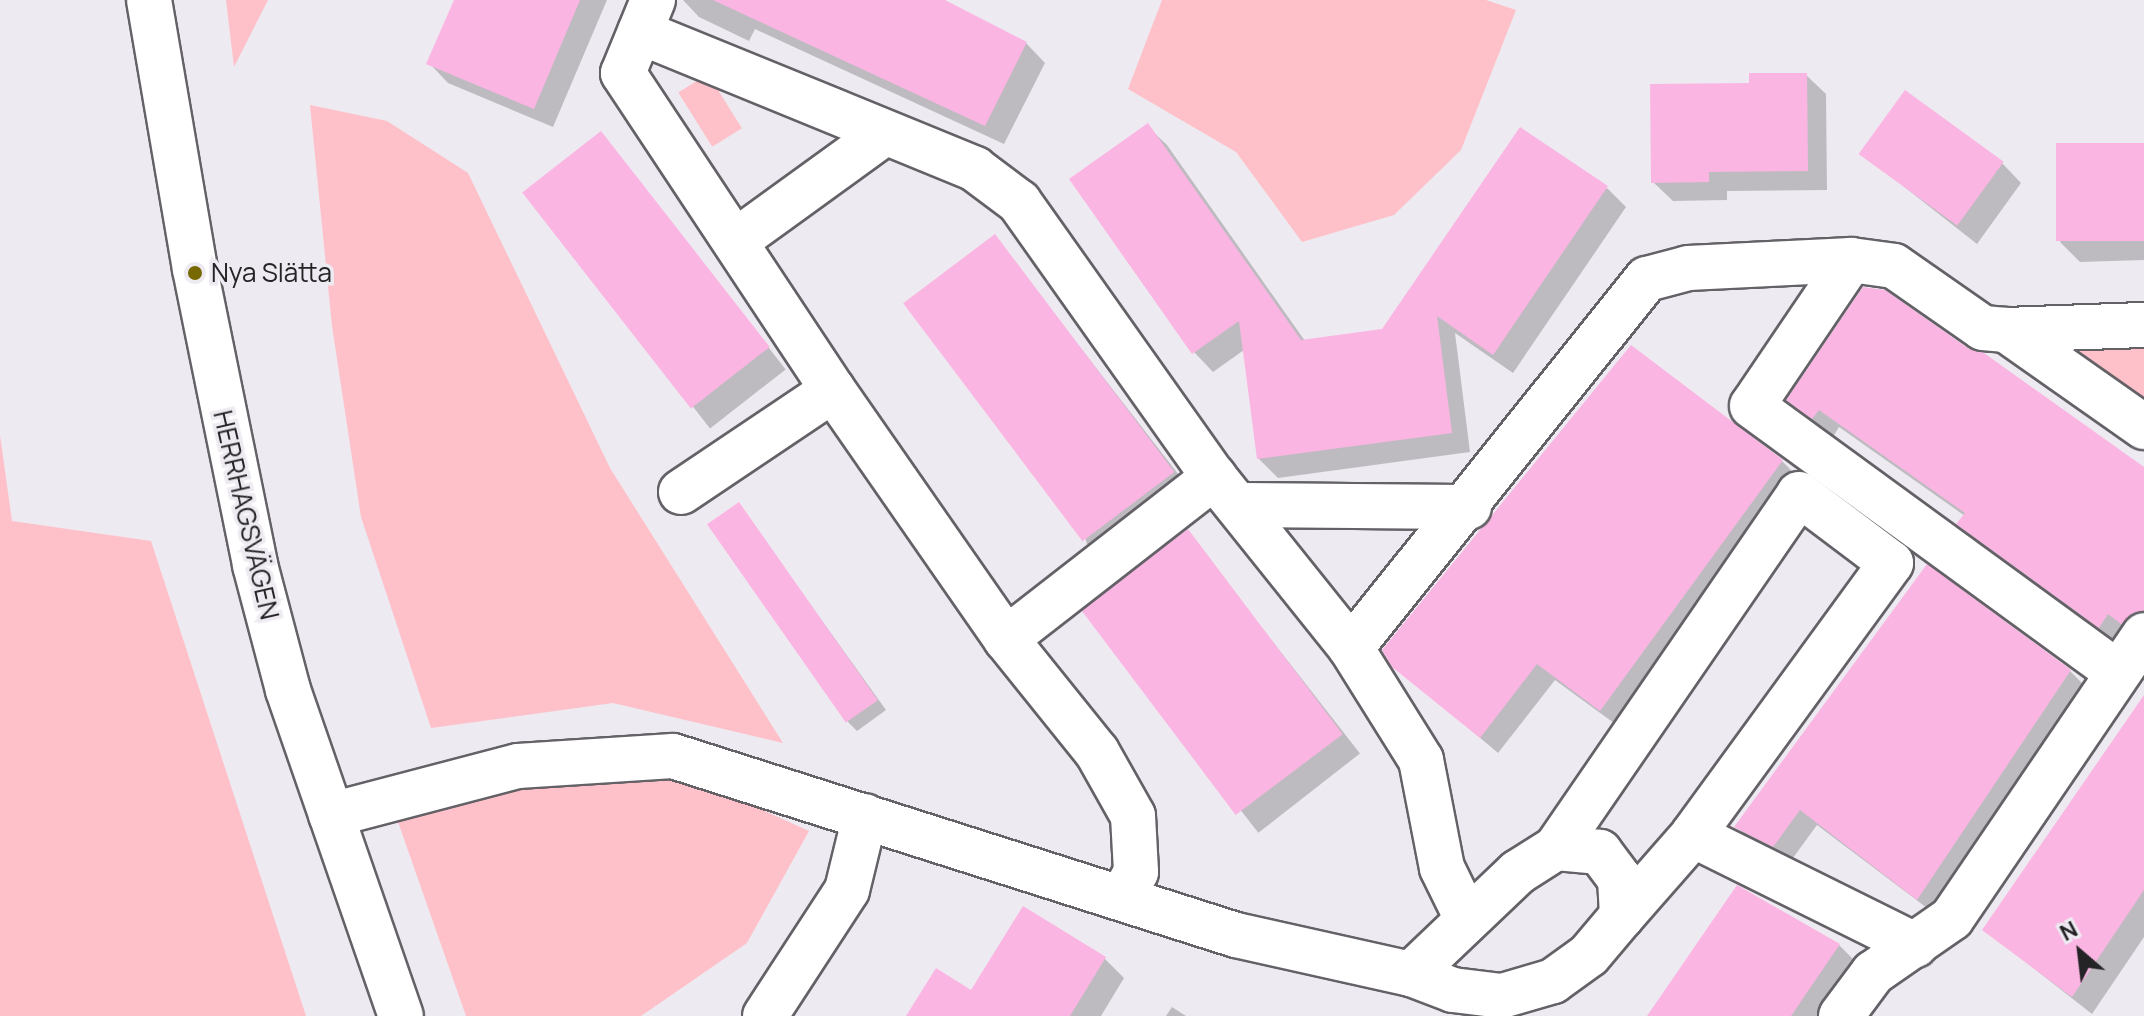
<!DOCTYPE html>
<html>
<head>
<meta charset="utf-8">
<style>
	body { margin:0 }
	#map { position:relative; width:2144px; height:1016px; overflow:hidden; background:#eeeaf1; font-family:Manrope,sans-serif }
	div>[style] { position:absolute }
	.green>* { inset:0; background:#fec1c9; transform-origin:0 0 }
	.shadow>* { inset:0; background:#0003; transform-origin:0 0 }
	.building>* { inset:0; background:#fbb5e3; transform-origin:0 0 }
	.roads { filter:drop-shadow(2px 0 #646167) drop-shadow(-2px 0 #646167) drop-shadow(0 2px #646167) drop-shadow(0 -2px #646167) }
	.minor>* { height:44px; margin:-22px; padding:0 22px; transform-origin:22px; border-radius:22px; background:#fff }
	.dots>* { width:22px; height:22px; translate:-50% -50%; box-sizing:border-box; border:4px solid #eeeaf1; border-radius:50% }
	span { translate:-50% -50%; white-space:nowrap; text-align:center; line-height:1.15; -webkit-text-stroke:7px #eeeaf1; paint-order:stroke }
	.poi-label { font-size:26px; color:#242325 }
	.left { translate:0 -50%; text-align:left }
	.street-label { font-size:26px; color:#242325 }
	.north { position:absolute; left:2040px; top:912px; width:80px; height:80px; -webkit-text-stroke:6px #eeeaf1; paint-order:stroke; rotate:332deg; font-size:22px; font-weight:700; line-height:32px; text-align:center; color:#242325 }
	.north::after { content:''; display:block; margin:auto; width:28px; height:36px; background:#242325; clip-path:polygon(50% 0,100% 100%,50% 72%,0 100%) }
</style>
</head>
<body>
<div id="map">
	<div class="green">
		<i style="clip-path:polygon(226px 0,268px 0,234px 67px)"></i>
		<i style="clip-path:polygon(1162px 0,1486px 0,1516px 10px,1461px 150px,1394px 215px,1302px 242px,1236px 152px,1128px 89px)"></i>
		<i style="left:708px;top:74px;width:64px;height:35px;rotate:58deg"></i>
		<i style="clip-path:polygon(310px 105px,387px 121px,468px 173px,610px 468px,783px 743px,613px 703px,431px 728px,361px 517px,332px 326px)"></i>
		<i style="clip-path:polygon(2144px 337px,2144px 408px,2050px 342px)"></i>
		<i style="clip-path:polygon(0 435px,12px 521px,151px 541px,306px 1016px,0 1016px)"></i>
		<i style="clip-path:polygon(586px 769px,703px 783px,809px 831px,747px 943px,641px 1016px,466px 1016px,397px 819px)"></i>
	</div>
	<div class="shadow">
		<i style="clip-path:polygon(456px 0,607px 0,553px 127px,448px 83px,429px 63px)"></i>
		<i style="clip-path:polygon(683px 0,932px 0,1026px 43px,1045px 63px,1004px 144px,755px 29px,749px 41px,699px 17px)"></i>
		<i style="clip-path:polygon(1806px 75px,1826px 94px,1827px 190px,1727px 191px,1727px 200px,1673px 201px,1653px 182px,1751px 85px)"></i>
		<i style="clip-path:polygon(1147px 126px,1167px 145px,1305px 341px,1383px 331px,1607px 188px,1626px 207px,1513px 373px,1455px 333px,1470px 452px,1278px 478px,1258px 458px,1244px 350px,1213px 372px,1194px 352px)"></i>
		<i style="left:601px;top:133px;width:300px;height:96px;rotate:52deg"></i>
		<i style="clip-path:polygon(2144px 145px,2144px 260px,2080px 262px,2060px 242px)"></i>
		<i style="clip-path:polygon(1861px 153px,2002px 163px,2021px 183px,1977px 244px)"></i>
		<i style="clip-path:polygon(995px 237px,1192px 492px,1106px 563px,1087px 544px)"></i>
		<i style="clip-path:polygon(1789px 400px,2144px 469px,2144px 641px,2119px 646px,1978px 543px,1959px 524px,1965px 516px,1839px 427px,1833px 437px)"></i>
		<i style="clip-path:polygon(1782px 461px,1799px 478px,1618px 726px,1555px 680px,1498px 753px,1394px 665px)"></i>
		<i style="clip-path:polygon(739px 505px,886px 710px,857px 731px,848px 722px)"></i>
		<i style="left:1187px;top:532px;width:281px;height:129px;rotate:52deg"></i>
		<i style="clip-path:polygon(2070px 671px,2086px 687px,1935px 914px,1817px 825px,1790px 862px,1753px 843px,1737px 827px)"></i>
		<i style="clip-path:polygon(2144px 699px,2144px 937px,2092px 1014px,1985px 930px)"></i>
		<i style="clip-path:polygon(1024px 909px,1105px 959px,1124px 978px,1101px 1016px,909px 1016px,972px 993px)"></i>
		<i style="clip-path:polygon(1839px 945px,1858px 964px,1823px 1016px,1649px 1016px)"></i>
		<i style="clip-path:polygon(1172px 1007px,1186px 1016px,1166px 1016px)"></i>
	</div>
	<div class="building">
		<i style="clip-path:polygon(454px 0,580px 0,534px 109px,426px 64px)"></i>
		<i style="clip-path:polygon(713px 0,945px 0,1027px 42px,985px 126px)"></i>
		<i style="clip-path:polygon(1749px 73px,1807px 73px,1808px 171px,1709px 172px,1709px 182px,1651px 183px,1650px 84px,1749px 83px)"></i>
		<i style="left:1905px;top:90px;width:122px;height:79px;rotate:36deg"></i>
		<i style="clip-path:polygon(1148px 123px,1301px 340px,1382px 329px,1520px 127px,1608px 186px,1493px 355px,1437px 316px,1452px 433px,1257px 459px,1239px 321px,1192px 354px,1069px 179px)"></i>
		<i style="left:601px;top:131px;width:274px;height:100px;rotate:52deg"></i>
		<i style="left:2144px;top:143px;width:98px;height:88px;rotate:90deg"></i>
		<i style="left:995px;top:234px;width:298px;height:115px;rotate:53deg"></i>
		<i style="clip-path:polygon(1863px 287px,1885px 290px,1969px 349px,1984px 353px,2144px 467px,2144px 610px,2121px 624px,2108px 614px,2099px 628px,1956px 524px,1965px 513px,1819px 410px,1812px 419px,1786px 400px)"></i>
		<i style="clip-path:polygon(1631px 345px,1783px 460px,1600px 711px,1537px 664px,1480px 738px,1392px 667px,1382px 650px)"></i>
		<i style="left:739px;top:502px;width:242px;height:39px;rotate:55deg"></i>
		<i style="left:1188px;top:529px;width:257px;height:134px;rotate:53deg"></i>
		<i style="clip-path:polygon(1927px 564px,2071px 670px,1917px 900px,1800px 810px,1773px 847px,1734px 827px)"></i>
		<i style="clip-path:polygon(2144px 695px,2144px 890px,2072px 997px,1982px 930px)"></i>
		<i style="clip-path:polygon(1737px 885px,1840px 944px,1791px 1016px,1647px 1016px)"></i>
		<i style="clip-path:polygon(1023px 906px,1106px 957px,1070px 1016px,906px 1016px,936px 968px,971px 990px)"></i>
	</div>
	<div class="roads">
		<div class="minor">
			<i style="left:149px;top:0;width:273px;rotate:80.3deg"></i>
			<i style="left:195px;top:269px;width:302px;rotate:78.5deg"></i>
			<i style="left:255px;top:565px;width:129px;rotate:75.2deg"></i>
			<i style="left:288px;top:690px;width:345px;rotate:70.9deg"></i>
			<i style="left:653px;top:0;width:79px;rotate:112.3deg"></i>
			<i style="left:623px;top:73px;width:380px;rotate:56.5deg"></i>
			<i style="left:640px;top:32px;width:362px;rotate:22.2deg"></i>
			<i style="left:975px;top:169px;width:55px;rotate:36.9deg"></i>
			<i style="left:1019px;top:202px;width:337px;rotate:54.7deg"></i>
			<i style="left:1214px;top:477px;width:219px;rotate:51.3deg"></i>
			<i style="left:1351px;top:648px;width:132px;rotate:58deg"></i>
			<i style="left:1421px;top:760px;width:110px;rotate:79deg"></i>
			<i style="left:1442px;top:868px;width:57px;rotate:63.9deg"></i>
			<i style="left:737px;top:240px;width:179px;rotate:-35.9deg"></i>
			<i style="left:1851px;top:260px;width:176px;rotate:124.1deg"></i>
			<i style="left:1752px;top:406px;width:452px;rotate:36.1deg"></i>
			<i style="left:2006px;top:330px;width:138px;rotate:-2.1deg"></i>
			<i style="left:681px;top:492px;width:183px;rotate:-33.9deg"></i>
			<i style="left:833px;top:390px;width:303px;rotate:55.2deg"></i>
			<i style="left:1006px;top:639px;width:145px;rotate:51.2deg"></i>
			<i style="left:1097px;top:752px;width:73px;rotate:60.6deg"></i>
			<i style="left:1133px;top:816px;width:56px;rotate:86.9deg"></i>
			<i style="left:1136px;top:872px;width:26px;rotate:119deg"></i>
			<i style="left:1238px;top:505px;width:231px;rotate:0.5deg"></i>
			<i style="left:1006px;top:639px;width:264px;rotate:-37.9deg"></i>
			<i style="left:1351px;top:648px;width:473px;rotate:-51.3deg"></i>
			<i style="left:1647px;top:279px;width:42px;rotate:-15deg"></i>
			<i style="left:1688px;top:268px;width:163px;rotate:-2.8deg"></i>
			<i style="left:1851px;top:260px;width:43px;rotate:7.9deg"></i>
			<i style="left:1894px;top:266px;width:108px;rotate:34.9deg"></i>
			<i style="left:1983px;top:328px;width:23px;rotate:5deg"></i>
			<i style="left:2006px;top:330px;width:169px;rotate:35.1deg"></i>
			<i style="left:331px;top:815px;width:193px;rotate:-14.7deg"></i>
			<i style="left:518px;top:766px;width:155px;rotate:-3.7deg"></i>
			<i style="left:673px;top:756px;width:591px;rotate:17.64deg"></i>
			<i style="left:1236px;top:935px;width:179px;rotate:12.6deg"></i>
			<i style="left:1411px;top:974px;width:45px;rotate:20.9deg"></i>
			<i style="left:1453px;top:990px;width:49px;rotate:7deg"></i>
			<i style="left:1502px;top:996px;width:53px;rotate:-16.4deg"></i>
			<i style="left:1553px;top:981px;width:44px;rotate:-35.8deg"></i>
			<i style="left:1589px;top:955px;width:51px;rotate:-49.8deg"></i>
			<i style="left:1622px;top:916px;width:37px;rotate:-93deg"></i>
			<i style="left:1620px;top:879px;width:34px;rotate:-127deg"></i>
			<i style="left:1600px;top:852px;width:44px;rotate:-174.8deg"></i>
			<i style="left:1556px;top:848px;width:45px;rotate:147.7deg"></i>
			<i style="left:1518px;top:872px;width:148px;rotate:136.4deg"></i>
			<i style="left:1693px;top:835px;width:248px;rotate:26.4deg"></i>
			<i style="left:1556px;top:848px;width:429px;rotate:-55.5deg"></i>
			<i style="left:1799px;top:494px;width:115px;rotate:36.9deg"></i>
			<i style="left:1891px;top:563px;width:336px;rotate:126.1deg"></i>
			<i style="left:1693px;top:835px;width:108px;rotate:131.2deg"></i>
			<i style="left:765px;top:1016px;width:150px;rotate:-56.9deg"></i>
			<i style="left:847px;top:890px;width:76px;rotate:-76.3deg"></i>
			<i style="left:1841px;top:1016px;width:54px;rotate:-53.3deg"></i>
			<i style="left:1873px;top:973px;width:96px;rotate:-34.8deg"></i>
			<i style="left:1952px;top:918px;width:342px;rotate:-55.8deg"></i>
		</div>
	</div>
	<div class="dots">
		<i style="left:195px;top:273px;background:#776900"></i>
	</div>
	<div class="poi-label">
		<span class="left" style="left:211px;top:273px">Nya Slätta</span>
	</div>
	<div class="street-label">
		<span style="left:246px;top:515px;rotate:77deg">HERRHAGSVÄGEN</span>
	</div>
	<div class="north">N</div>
</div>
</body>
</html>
